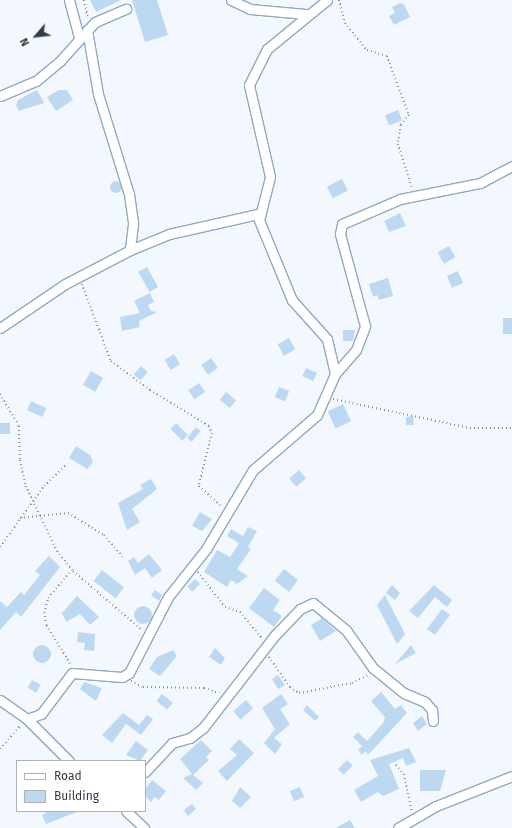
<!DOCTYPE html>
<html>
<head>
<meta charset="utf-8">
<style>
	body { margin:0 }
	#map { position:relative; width:512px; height:828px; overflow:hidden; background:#f3f8fe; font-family:"Fira Sans",sans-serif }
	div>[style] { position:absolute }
	.building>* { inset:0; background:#bdd9f2; transform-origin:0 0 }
	.round { border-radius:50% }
	.path>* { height:1.5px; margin-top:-0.75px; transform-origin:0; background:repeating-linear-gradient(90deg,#8a939b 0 1px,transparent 0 4px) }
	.roads { filter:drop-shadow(1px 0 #8faac2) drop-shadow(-1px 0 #8faac2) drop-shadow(0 1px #8faac2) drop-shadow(0 -1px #8faac2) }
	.street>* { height:9px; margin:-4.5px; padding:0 4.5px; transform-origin:4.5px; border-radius:4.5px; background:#fff }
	span { translate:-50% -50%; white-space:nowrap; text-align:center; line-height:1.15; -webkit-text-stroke:3px #fff; paint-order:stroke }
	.legend { position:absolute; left:16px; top:760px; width:130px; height:52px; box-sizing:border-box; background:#fff; border:1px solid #adb2b6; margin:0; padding:5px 7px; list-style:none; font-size:12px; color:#323e48 }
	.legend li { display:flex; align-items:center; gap:8px; height:20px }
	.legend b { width:20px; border:1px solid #adb2b6 }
	.north { position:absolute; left:16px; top:16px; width:40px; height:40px; -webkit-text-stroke:3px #fff; paint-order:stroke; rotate:242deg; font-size:11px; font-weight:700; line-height:16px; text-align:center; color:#323e48 }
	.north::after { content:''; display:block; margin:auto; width:14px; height:18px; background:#323e48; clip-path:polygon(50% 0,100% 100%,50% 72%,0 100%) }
</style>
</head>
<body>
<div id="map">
	<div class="building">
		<i style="clip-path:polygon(90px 0,121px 0,96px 12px)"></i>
		<i style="clip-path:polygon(132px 0,157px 0,168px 35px,145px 42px)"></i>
		<i style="clip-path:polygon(400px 3px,404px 4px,410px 17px,394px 25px,389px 16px,395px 13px,392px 7px)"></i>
		<i style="clip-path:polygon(37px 90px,44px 103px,19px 111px,16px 105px,18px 100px)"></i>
		<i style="clip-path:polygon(59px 90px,67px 90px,73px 100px,56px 111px,47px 97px)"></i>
		<i style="left:398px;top:110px;width:11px;height:14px;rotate:68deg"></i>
		<i style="left:342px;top:179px;width:13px;height:17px;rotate:63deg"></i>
		<i class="round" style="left:110px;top:181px;width:12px;height:12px"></i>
		<i style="clip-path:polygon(400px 213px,406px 226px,389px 232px,384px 221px)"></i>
		<i style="left:449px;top:246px;width:13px;height:13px;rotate:61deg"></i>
		<i style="left:147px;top:267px;width:23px;height:10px;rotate:61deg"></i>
		<i style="left:458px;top:271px;width:13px;height:12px;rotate:67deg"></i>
		<i style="clip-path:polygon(388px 278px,393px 296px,379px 300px,377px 295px,373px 297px,369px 284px)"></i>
		<i style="clip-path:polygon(150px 293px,154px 302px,148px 305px,151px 311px,157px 312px,139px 321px,140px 327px,122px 331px,120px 317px,140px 313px,134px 301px)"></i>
		<i style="left:503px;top:318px;width:9px;height:16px"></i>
		<i style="clip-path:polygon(343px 330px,355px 330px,353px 341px,343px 341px)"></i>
		<i style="left:289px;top:338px;width:13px;height:13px;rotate:61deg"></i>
		<i style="left:174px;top:354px;width:12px;height:11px;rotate:59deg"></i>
		<i style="left:211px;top:358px;width:12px;height:12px;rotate:55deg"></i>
		<i style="left:141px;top:366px;width:9px;height:11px;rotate:41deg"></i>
		<i style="left:306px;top:368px;width:12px;height:9px;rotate:24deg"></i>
		<i style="left:91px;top:371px;width:14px;height:16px;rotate:30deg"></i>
		<i style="left:199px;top:383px;width:11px;height:13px;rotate:56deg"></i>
		<i style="left:279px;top:387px;width:11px;height:11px;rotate:22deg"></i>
		<i style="left:226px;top:392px;width:13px;height:10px;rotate:39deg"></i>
		<i style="left:31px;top:401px;width:17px;height:10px;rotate:24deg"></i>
		<i style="left:343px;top:404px;width:19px;height:17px;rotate:65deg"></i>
		<i style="clip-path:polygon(413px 416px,414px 425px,406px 425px,406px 417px)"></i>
		<i style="left:0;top:423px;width:10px;height:11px"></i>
		<i style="left:176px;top:423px;width:17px;height:8px;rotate:45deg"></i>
		<i style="left:196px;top:427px;width:6px;height:14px;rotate:39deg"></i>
		<i style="clip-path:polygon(76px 446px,90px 455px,93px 462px,87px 469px,69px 458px)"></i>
		<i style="left:299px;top:470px;width:11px;height:13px;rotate:49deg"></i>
		<i style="clip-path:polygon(151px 479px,157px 489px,132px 509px,140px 522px,127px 530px,118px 503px,143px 489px,140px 485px)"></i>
		<i style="clip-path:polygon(200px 512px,212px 519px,202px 531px,192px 526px)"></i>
		<i style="clip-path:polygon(248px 527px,257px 531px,248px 547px,251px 549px,237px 569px,248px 576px,237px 584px,231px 580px,227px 587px,204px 572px,217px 550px,230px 557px,239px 543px,227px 536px,231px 529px,243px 536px)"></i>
		<i style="clip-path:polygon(149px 554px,162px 570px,152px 578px,145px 568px,135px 575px,128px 561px,134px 557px,138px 563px)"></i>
		<i style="clip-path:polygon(49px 556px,60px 567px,21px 617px,16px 612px,0 630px,0 601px,7px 607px,21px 592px,24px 595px,40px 575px,35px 571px)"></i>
		<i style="left:284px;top:569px;width:18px;height:15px;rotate:38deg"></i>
		<i style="left:102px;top:570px;width:28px;height:14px;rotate:38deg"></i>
		<i style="left:195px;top:579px;width:7px;height:11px;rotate:45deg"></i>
		<i style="clip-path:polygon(392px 585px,400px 593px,395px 600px,386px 593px)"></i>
		<i style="clip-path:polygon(434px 585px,452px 600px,447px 607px,435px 597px,418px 618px,409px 611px)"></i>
		<i style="clip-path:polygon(264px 588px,280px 600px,273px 610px,282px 616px,274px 627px,249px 608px)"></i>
		<i style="clip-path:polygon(155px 590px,162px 595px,159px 601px,151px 595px)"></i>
		<i style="clip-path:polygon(385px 595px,405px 634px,397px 644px,377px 605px)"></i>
		<i style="clip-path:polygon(77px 596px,99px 617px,90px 625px,80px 614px,66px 622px,62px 613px)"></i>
		<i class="round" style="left:134px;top:606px;width:18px;height:18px"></i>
		<i style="left:442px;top:609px;width:10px;height:25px;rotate:37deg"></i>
		<i style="clip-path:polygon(322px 618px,336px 631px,320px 641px,311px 625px)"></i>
		<i style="clip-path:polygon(78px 632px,95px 634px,94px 651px,84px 650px,85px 643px,77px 642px)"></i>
		<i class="round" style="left:33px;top:645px;width:18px;height:18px"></i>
		<i style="clip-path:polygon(411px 645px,416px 653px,395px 664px)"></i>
		<i style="clip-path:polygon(215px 648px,225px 658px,221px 665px,209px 657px)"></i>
		<i style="clip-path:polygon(173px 650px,177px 656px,160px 676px,149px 669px,157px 657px)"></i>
		<i style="clip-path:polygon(278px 675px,285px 685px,278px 689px,272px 679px)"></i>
		<i style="left:32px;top:680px;width:10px;height:9px;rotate:29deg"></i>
		<i style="clip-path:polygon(84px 682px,102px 688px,96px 701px,80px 689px)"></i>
		<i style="clip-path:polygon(381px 692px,395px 709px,401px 705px,407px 713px,368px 755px,366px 751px,362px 755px,358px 750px,362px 746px,353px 737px,358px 732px,367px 741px,383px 723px,385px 717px,371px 701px)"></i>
		<i style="left:162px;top:694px;width:14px;height:9px;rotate:39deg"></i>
		<i style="clip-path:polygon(281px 694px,288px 704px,280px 709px,290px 724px,274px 738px,282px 744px,275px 754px,264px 743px,275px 729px,262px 708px)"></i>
		<i style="left:246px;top:700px;width:11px;height:17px;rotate:49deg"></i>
		<i style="clip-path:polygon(307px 705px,319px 717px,315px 721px,303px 710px)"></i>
		<i style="clip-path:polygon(123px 713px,139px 725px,147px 715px,153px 719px,141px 735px,126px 724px,112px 743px,102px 735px)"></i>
		<i style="clip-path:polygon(422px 716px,427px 724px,418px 731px,413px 723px)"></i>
		<i style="clip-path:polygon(239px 739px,254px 753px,227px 781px,218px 771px,237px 755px,230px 749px)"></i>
		<i style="clip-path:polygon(201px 740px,212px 751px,206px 757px,209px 760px,193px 775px,203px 783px,196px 790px,183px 778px,192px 774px,180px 759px)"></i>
		<i style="clip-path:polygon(136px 741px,148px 750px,140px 761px,126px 755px)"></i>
		<i style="clip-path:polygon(409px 748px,416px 762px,406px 766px,403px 758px,389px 764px,399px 789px,383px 796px,378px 792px,361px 802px,354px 790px,378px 776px,370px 760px)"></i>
		<i style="left:347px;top:760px;width:8px;height:13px;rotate:45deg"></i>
		<i style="clip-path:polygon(420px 770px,446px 770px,440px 791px,420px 791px)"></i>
		<i style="clip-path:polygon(152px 780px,166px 791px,159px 800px,155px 797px,151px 802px,146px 797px,145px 789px)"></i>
		<i style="clip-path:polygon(240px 787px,251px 797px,240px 808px,232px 801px)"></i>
		<i style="left:300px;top:787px;width:11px;height:11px;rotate:68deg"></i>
		<i style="clip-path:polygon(192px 804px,196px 809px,188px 816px,184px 810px)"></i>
		<i style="clip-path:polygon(49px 811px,79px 811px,46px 824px,42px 815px)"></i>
		<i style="clip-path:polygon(350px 820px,355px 828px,336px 828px)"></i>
	</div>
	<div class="path">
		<i style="left:84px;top:0;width:18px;rotate:77deg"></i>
		<i style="left:339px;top:0;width:24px;rotate:75deg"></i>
		<i style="left:345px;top:23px;width:35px;rotate:51deg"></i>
		<i style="left:367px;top:50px;width:21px;rotate:17deg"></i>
		<i style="left:387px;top:56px;width:63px;rotate:69.6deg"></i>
		<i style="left:409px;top:115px;width:13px;rotate:129deg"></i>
		<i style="left:401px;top:125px;width:19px;rotate:99deg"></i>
		<i style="left:398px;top:144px;width:45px;rotate:72deg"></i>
		<i style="left:82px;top:284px;width:82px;rotate:69.4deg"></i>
		<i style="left:111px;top:361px;width:49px;rotate:36.6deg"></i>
		<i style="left:150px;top:390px;width:69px;rotate:31.4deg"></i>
		<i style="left:209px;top:426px;width:8px;rotate:67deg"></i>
		<i style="left:212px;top:433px;width:55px;rotate:103.8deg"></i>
		<i style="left:199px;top:486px;width:31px;rotate:42deg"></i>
		<i style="left:0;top:394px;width:37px;rotate:59deg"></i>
		<i style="left:19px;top:426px;width:34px;rotate:88deg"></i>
		<i style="left:20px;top:460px;width:27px;rotate:77deg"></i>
		<i style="left:26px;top:486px;width:72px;rotate:64.5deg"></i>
		<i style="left:57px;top:551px;width:26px;rotate:51deg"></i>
		<i style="left:73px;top:571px;width:89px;rotate:40.5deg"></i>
		<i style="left:333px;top:399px;width:140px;rotate:12deg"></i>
		<i style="left:470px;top:428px;width:42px"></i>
		<i style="left:20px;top:518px;width:48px;rotate:-5.9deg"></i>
		<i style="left:68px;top:513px;width:42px;rotate:31.4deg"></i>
		<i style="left:104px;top:535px;width:30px;rotate:49deg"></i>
		<i style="left:0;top:547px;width:75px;rotate:-54.2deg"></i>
		<i style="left:44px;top:486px;width:32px;rotate:-44deg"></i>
		<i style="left:198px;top:572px;width:44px;rotate:52.4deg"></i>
		<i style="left:225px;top:607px;width:16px;rotate:18deg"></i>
		<i style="left:240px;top:612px;width:34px;rotate:50deg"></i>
		<i style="left:269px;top:657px;width:37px;rotate:55deg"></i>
		<i style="left:290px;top:687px;width:11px;rotate:34deg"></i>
		<i style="left:299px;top:693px;width:54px;rotate:-10.7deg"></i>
		<i style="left:352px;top:683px;width:18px;rotate:-27deg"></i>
		<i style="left:70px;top:664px;width:46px;rotate:-121.6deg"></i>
		<i style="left:46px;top:625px;width:12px;rotate:-99deg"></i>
		<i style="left:44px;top:613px;width:16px;rotate:-75deg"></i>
		<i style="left:48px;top:598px;width:35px;rotate:-50deg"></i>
		<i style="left:131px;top:681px;width:13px;rotate:27deg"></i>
		<i style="left:143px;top:687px;width:61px;rotate:0.9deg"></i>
		<i style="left:204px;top:688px;width:16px;rotate:18deg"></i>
		<i style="left:0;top:749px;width:32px;rotate:-49deg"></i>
		<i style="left:396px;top:765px;width:12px;rotate:48deg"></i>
		<i style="left:404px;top:774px;width:38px;rotate:78deg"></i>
	</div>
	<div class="roads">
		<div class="street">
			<i style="left:69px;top:0;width:39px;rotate:75deg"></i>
			<i style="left:231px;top:0;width:21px;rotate:25deg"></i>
			<i style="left:250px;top:9px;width:56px;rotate:5.1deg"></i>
			<i style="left:327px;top:0;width:77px;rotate:140.8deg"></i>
			<i style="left:267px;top:49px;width:40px;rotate:116.6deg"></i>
			<i style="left:249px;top:85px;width:94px;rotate:77.1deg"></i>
			<i style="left:270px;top:177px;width:44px;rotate:104.3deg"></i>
			<i style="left:259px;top:220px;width:87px;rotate:67.6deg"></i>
			<i style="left:292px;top:300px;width:52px;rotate:48.1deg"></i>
			<i style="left:327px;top:339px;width:36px;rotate:77deg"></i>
			<i style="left:87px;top:30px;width:65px;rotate:80.2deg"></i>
			<i style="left:98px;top:94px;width:105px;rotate:72.8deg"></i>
			<i style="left:129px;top:194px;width:30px;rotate:82deg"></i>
			<i style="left:133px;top:224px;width:26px;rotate:97deg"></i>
			<i style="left:0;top:96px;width:39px;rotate:-23deg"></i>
			<i style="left:36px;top:81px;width:31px;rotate:-40deg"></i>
			<i style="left:60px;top:61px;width:52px;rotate:-48.1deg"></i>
			<i style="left:95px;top:22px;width:34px;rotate:-23deg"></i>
			<i style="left:0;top:328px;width:78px;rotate:-34.1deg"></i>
			<i style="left:65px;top:284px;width:73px;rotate:-27.6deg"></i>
			<i style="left:130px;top:250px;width:42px;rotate:-22.3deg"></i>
			<i style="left:169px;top:234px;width:91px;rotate:-12.7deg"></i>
			<i style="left:0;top:700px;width:33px;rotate:35deg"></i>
			<i style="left:27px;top:719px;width:59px;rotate:45deg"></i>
			<i style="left:27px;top:719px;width:15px;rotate:-20deg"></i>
			<i style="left:41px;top:714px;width:51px;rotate:-52.9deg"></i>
			<i style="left:72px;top:673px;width:50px;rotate:4.6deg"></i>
			<i style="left:122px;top:677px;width:8px;rotate:-30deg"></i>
			<i style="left:129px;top:673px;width:85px;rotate:-62.8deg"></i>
			<i style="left:168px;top:597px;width:61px;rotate:-51.6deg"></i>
			<i style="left:206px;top:549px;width:92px;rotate:-59.3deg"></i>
			<i style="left:253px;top:470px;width:84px;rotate:-40.7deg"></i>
			<i style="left:317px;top:415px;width:45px;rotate:-66.3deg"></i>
			<i style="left:335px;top:374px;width:32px;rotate:-49deg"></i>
			<i style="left:356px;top:350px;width:26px;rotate:-69deg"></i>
			<i style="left:365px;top:326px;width:95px;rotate:-105.2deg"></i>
			<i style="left:340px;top:234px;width:10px;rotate:-79deg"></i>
			<i style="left:342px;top:224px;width:63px;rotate:-23.3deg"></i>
			<i style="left:400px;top:199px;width:82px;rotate:-11.3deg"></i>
			<i style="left:480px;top:183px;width:36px;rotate:-28deg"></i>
			<i style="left:145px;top:772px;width:40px;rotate:-47deg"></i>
			<i style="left:172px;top:743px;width:19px;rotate:-16deg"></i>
			<i style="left:190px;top:738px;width:16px;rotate:-38deg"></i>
			<i style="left:203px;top:728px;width:118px;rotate:-52.3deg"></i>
			<i style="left:275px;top:635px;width:36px;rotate:-46deg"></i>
			<i style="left:300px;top:609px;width:14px;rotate:-25deg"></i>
			<i style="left:313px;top:603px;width:43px;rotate:39.3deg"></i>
			<i style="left:346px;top:630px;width:47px;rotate:54.6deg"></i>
			<i style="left:373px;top:668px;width:40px;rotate:39deg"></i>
			<i style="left:404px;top:693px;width:23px;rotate:23deg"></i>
			<i style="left:425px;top:702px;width:11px;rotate:49deg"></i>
			<i style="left:432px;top:710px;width:11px;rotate:85deg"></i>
			<i style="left:126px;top:811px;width:25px;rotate:43deg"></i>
			<i style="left:398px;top:828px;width:44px;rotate:-30.1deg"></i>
			<i style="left:436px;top:806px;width:82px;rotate:-21.5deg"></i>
		</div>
	</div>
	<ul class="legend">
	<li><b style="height:5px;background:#fff"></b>Road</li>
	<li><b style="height:11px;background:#bdd9f2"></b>Building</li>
	</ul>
	<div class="north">N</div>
</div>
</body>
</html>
